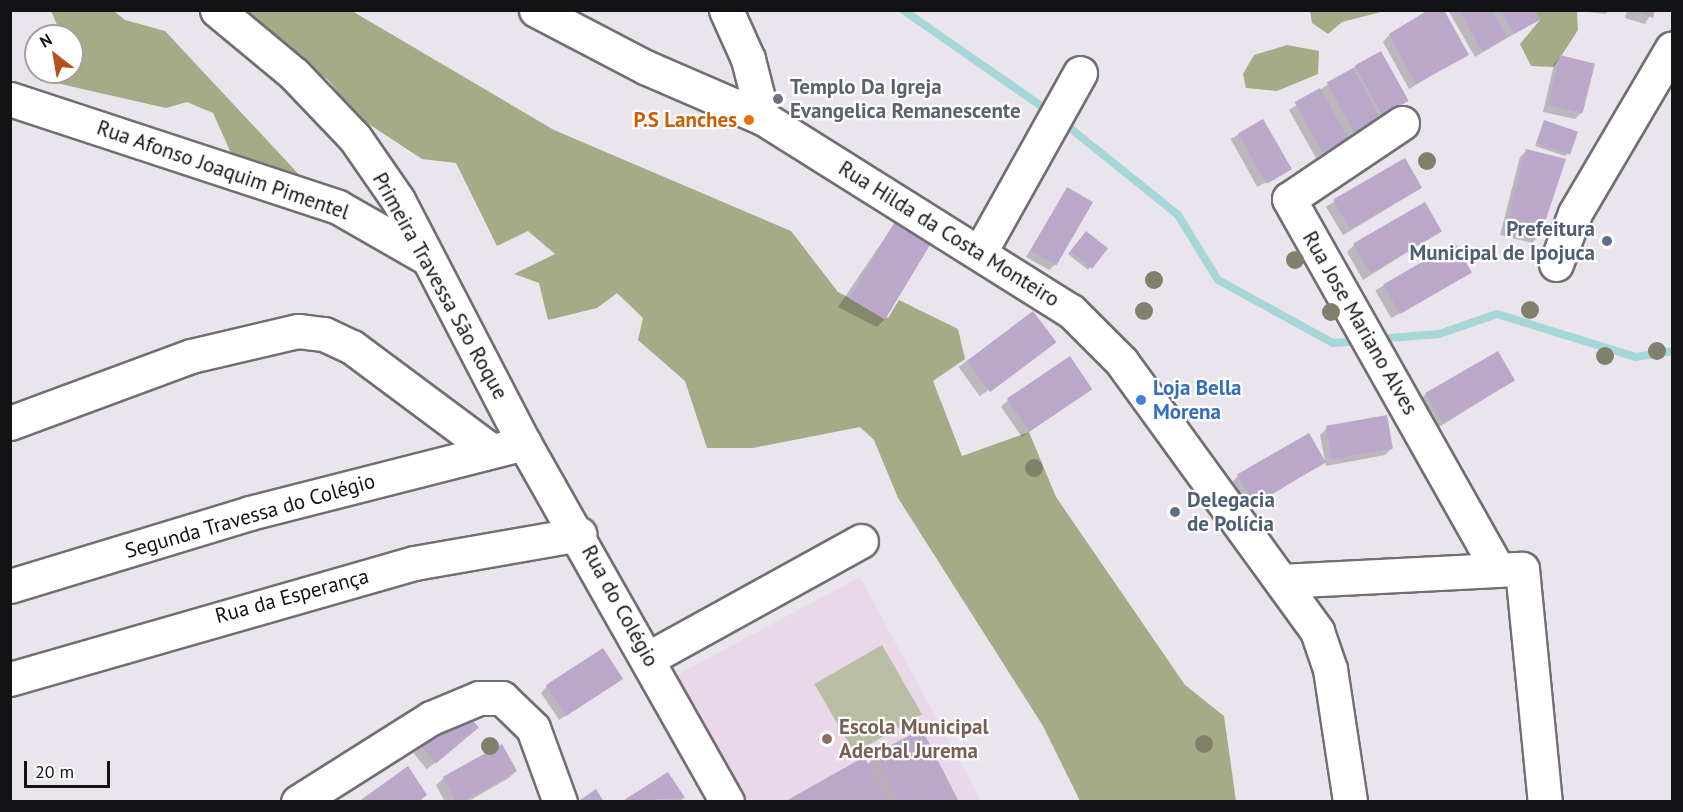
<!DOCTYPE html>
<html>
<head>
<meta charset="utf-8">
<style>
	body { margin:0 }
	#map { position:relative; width:1683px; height:812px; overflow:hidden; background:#eae5ed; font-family:"PT Sans",sans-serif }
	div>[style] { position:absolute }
	.education>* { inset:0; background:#ead7e7 }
	.green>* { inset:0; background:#b9bda3; transform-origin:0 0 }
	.forest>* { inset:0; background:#a5ab86 }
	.shadow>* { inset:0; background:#0003; transform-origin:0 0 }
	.stream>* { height:8px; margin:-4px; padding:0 4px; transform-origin:4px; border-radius:4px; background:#a5d7d8 }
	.building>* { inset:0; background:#baa7c9; transform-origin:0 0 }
	.roads { filter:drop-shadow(2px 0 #716e74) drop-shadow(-2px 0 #716e74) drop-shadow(0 2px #716e74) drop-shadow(0 -2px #716e74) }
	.minor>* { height:33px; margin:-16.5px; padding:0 16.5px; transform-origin:16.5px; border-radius:16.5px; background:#fff }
	.trees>* { width:18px; height:18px; margin:-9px; border-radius:50%; background:#80806b }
	.dots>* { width:16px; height:16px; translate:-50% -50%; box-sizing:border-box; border:3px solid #fff; border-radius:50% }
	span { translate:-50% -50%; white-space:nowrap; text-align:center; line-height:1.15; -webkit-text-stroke:4.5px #fff; paint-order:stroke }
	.worship-label { font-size:21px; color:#5b616d; font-weight:700 }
	.left { translate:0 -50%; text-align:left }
	.food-label { font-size:21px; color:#c56008; font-weight:700 }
	.right { translate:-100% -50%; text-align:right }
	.street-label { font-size:21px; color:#131214 }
	.service-label { font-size:21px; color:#4e5e75; font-weight:700 }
	.shop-label { font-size:21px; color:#366cbe; font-weight:700 }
	.education-label { font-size:21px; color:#785e54; font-weight:700 }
	.frame { position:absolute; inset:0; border:12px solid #131214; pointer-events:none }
	.north { position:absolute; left:24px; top:24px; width:60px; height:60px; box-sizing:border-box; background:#fff; border:2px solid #a1a0a1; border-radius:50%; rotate:329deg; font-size:16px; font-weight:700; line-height:24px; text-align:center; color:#131214 }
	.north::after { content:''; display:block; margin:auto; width:21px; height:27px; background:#b5511d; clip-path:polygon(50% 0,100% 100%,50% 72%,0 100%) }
	.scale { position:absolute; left:24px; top:761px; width:86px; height:27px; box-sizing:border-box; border:3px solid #131214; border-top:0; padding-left:8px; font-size:18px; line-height:21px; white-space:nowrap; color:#131214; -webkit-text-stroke:4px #fff; paint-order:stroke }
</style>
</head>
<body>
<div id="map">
	<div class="education">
		<i style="clip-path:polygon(860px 577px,981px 801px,742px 801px,673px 677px)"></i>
	</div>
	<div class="green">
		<i style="left:882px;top:645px;width:80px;height:78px;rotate:60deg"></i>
	</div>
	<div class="forest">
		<i style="clip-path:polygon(51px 11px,114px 11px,125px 20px,165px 31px,305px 181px,231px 153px,213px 113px,187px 102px,166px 108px,56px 83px,59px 72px,72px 72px,72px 36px,62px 36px)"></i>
		<i style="clip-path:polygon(229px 11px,352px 11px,554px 130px,791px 231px,838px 292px,888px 318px,899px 300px,958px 329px,965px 359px,933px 381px,962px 456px,1029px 432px,1056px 497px,1185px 685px,1224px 716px,1236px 801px,1080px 801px,1043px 726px,898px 498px,874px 440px,860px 427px,753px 448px,707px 448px,685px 381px,638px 340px,643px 318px,617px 293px,597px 308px,548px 320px,539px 283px,514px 274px,555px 254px,528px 231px,497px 246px,456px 163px,422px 159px,358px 117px,328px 80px)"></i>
		<i style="clip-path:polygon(1310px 11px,1310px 10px,1385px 11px,1342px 22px,1328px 34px,1312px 23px)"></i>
		<i style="clip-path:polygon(1534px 11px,1577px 11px,1578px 30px,1554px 67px,1531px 66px,1520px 44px,1540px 20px)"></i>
		<i style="clip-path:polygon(1287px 45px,1319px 51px,1318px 74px,1277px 91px,1246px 88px,1243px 74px,1254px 55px)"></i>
	</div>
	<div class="shadow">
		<i style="clip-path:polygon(1448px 10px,1533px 10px,1538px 20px,1475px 57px)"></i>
		<i style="clip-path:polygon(1571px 10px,1609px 10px,1606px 14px)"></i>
		<i style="clip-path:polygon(1627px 10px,1653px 10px,1645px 24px,1625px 18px)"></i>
		<i style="clip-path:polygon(1389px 35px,1467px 54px,1409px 89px,1383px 42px)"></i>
		<i style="clip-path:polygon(1561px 57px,1582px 112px,1575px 119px,1543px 112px,1554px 64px)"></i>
		<i style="clip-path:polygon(1356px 66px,1408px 101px,1316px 158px,1289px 110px)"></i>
		<i style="left:1263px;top:121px;width:55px;height:37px;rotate:61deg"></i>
		<i style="clip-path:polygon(1545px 122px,1568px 153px,1565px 156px,1535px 146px)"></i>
		<i style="clip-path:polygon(1527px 150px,1539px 236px,1532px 243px,1500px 235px,1520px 157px)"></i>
		<i style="left:1404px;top:160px;width:33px;height:91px;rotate:59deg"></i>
		<i style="clip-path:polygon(1067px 189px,1056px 264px,1049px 270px,1026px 257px)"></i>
		<i style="clip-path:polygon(899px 217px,887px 317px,877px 327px,838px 307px)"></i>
		<i style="clip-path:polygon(1441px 231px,1363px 280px,1347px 252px,1354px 245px)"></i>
		<i style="clip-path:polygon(1083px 236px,1106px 248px,1088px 270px,1068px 254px)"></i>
		<i style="left:1454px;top:245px;width:32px;height:91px;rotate:60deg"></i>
		<i style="left:1033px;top:313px;width:36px;height:92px;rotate:54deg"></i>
		<i style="clip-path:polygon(1513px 381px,1436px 429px,1419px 401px,1426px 394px)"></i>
		<i style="clip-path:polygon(1090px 389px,1022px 437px,1001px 407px,1008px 400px)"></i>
		<i style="clip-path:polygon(1327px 428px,1392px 448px,1385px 455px,1326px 466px,1320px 435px)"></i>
		<i style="clip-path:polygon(1324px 462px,1247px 510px,1231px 483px,1238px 476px)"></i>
		<i style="clip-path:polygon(621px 678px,559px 720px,541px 693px,547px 686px)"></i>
		<i style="left:464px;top:712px;width:21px;height:65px;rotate:51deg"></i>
		<i style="clip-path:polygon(501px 746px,516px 771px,509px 778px,467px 802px,445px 802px,436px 785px,443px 779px)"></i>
		<i style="clip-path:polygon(877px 755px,958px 802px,886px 802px,867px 765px)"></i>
		<i style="clip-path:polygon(683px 798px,679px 802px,624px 802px)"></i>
	</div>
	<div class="stream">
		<i style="left:903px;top:10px;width:179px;rotate:34.8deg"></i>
		<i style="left:1060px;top:120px;width:151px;rotate:38.8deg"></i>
		<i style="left:1178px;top:215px;width:76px;rotate:58.4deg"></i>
		<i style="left:1218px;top:280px;width:131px;rotate:28.7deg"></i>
		<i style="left:1333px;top:343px;width:28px;rotate:-4deg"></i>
		<i style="left:1376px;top:339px;width:63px;rotate:-4.5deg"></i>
		<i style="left:1439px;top:334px;width:61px;rotate:-19deg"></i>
		<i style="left:1497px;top:314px;width:145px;rotate:17.2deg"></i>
		<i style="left:1636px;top:357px;width:36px;rotate:-9deg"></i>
	</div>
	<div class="building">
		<i style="clip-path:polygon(1428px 10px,1444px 10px,1469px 55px,1416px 84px,1389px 34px)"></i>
		<i style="clip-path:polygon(1459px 10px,1492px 10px,1507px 37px,1482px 51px)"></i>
		<i style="clip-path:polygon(1501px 10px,1534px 10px,1540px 20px,1514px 34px)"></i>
		<i style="clip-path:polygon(1631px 10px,1655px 10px,1653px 18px)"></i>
		<i style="left:1381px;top:51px;width:57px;height:30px;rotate:61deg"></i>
		<i style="left:1560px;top:55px;width:36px;height:51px;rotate:14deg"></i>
		<i style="left:1353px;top:68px;width:58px;height:30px;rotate:61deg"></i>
		<i style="left:1320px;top:88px;width:58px;height:29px;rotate:61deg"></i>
		<i style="left:1263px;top:119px;width:58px;height:29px;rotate:60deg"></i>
		<i style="left:1544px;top:120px;width:36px;height:24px;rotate:19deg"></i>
		<i style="clip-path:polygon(1526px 149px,1566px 159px,1540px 237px,1506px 228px)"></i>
		<i style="left:1405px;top:158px;width:34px;height:83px;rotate:60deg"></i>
		<i style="left:1067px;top:187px;width:30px;height:73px;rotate:30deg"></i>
		<i style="left:1425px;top:202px;width:34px;height:83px;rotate:60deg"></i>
		<i style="left:899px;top:215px;width:42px;height:97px;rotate:31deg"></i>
		<i style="left:1086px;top:231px;width:28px;height:26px;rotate:38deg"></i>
		<i style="left:1455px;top:243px;width:34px;height:83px;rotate:60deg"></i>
		<i style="left:1033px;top:311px;width:39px;height:83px;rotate:53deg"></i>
		<i style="left:1498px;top:351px;width:34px;height:84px;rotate:60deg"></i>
		<i style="left:1070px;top:356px;width:40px;height:76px;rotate:56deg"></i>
		<i style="left:1387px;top:415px;width:34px;height:62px;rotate:80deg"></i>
		<i style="left:1309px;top:433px;width:34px;height:83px;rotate:60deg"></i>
		<i style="left:603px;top:648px;width:37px;height:68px;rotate:57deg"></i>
		<i style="left:464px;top:710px;width:23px;height:56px;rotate:50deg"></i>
		<i style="clip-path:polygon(922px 729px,959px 802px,901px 802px,876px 753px)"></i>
		<i style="left:502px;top:744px;width:31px;height:68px;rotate:61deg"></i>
		<i style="clip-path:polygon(864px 757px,887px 799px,884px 802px,784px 802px)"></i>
		<i style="clip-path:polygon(408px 766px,427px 795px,418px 802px,358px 802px)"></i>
		<i style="clip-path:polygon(668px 772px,685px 798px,621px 802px)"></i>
		<i style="clip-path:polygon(596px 789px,604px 802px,577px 802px)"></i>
	</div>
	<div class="roads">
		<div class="minor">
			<i style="left:217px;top:10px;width:100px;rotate:39.7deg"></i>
			<i style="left:294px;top:74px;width:88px;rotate:46.4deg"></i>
			<i style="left:355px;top:138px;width:75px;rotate:55.3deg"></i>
			<i style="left:398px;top:200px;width:274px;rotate:62.6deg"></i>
			<i style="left:536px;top:10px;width:123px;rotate:27.6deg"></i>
			<i style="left:645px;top:67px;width:129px;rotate:23.4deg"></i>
			<i style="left:763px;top:118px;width:363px;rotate:32.1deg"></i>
			<i style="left:1071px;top:311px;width:71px;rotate:45deg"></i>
			<i style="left:1121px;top:361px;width:334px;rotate:54deg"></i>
			<i style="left:1317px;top:631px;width:40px;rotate:71.1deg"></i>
			<i style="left:1330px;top:669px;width:134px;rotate:81.4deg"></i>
			<i style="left:726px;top:10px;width:54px;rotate:65.8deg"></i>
			<i style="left:748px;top:59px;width:61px;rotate:75.7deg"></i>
			<i style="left:10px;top:99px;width:345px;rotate:18.2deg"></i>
			<i style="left:338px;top:207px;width:103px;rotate:29.8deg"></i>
			<i style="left:1402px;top:123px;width:136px;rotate:146.1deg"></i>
			<i style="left:1289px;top:199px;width:422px;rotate:60.6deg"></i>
			<i style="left:980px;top:252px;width:205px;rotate:-60.8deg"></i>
			<i style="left:1556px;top:264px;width:54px;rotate:-69.6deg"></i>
			<i style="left:1575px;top:213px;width:191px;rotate:-59.5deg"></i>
			<i style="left:10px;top:423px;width:193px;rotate:-20.3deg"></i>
			<i style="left:191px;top:356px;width:110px;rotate:-13.2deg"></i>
			<i style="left:298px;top:331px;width:26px;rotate:7deg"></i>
			<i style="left:324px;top:334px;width:31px;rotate:25deg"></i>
			<i style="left:352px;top:347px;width:172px;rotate:36.7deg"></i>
			<i style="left:1281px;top:581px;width:241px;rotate:-2.9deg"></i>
			<i style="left:1522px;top:569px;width:234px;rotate:84.4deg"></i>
			<i style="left:10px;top:586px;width:251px;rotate:-16.9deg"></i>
			<i style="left:250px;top:513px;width:283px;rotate:-14.3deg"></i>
			<i style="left:524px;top:443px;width:412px;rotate:60.5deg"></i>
			<i style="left:649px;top:658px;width:242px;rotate:-28.9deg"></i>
			<i style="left:10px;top:679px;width:421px;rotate:-16deg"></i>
			<i style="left:415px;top:563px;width:167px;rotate:-10deg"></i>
			<i style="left:298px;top:802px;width:157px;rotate:-32.3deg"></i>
			<i style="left:431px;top:718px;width:52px;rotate:-22.6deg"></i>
			<i style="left:479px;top:698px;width:23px"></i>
			<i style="left:502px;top:698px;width:43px;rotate:44.1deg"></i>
			<i style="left:533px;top:728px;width:79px;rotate:70deg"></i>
		</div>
	</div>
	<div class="trees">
		<i style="left:1427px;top:161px"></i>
		<i style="left:1295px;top:260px"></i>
		<i style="left:1154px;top:280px"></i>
		<i style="left:1530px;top:310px"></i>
		<i style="left:1144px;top:311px"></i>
		<i style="left:1331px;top:312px"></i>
		<i style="left:1657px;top:351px"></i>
		<i style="left:1605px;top:356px"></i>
		<i style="left:1034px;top:468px"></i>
		<i style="left:1204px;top:744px"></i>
		<i style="left:490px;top:746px"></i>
	</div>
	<div class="dots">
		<i style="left:778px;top:99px;background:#6b7280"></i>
		<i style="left:749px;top:120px;background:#e8710a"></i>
		<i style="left:1607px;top:241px;background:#5c6f8a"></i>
		<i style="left:1141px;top:400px;background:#3f7fe0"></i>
		<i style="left:1175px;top:512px;background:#5c6f8a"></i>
		<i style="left:827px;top:739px;background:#8d6e63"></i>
	</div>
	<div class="worship-label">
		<span class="left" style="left:790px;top:99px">Templo Da Igreja<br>Evangelica Remanescente</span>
	</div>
	<div class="food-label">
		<span class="right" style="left:737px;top:120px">P.S Lanches</span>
	</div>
	<div class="street-label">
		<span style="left:223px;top:170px;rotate:19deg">Rua Afonso Joaquim Pimentel</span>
		<span style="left:949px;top:234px;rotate:32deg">Rua Hilda da Costa Monteiro</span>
		<span style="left:440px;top:286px;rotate:61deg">Primeira Travessa São Roque</span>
		<span style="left:1360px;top:323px;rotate:60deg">Rua Jose Mariano Alves</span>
		<span style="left:250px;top:516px;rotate:-16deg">Segunda Travessa do Colégio</span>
		<span style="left:292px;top:596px;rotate:-15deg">Rua da Esperança</span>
		<span style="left:620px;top:606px;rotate:61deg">Rua do Colégio</span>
	</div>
	<div class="service-label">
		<span class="right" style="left:1595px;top:241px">Prefeitura<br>Municipal de Ipojuca</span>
		<span class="left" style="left:1187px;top:512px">Delegacia<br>de Polícia</span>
	</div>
	<div class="shop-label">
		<span class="left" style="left:1153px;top:400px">Loja Bella<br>Morena</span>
	</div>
	<div class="education-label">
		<span class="left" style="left:839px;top:739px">Escola Municipal<br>Aderbal Jurema</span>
	</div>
	<div class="frame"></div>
	<div class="north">N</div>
	<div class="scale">20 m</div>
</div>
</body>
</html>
